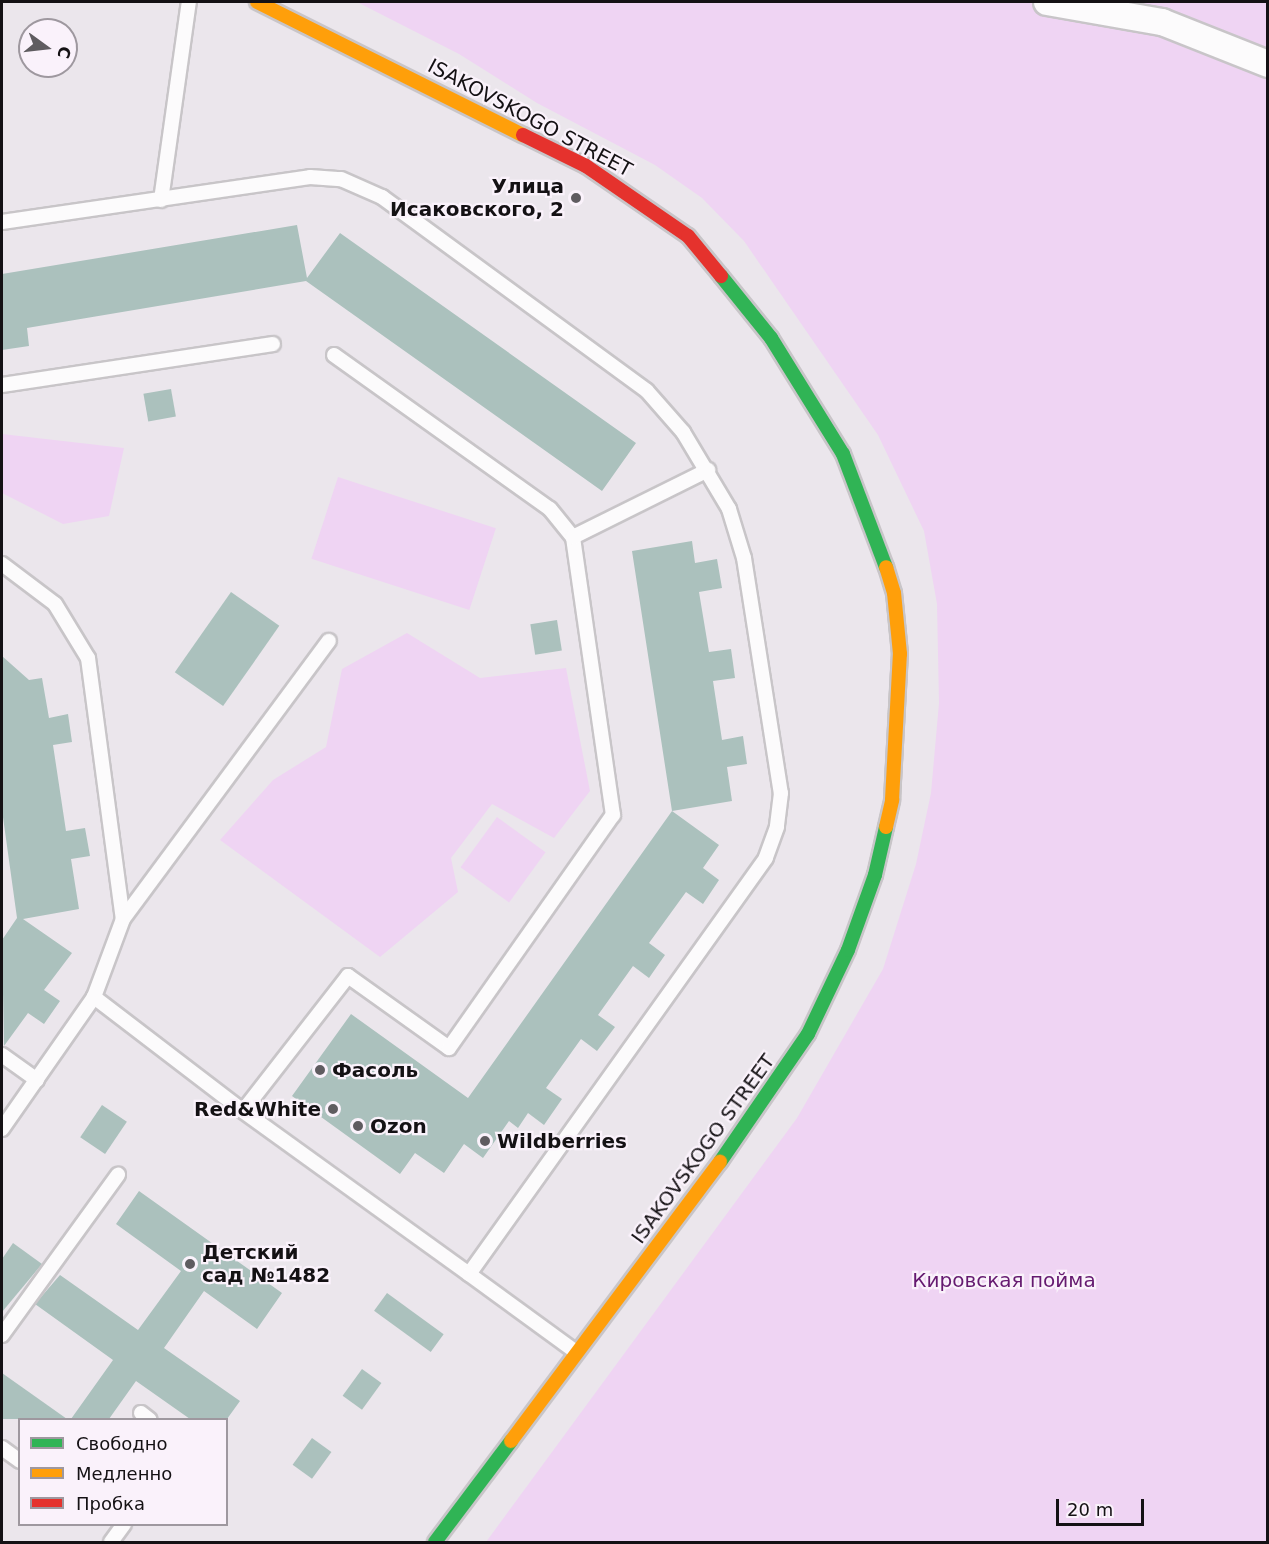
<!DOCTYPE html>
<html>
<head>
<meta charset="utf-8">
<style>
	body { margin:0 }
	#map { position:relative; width:1269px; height:1544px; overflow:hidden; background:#ebe6ec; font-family:"DejaVu Sans",sans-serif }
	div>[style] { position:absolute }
	.green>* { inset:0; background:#efd4f3; transform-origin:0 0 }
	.building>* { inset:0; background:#abc1bd; transform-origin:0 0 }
	.roads { filter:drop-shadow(2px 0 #c8c5c8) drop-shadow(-2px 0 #c8c5c8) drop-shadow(0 2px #c8c5c8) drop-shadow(0 -2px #c8c5c8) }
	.lane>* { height:14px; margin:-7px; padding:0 7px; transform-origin:7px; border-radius:7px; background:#fcfbfc }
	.street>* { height:26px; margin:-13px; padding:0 13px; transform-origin:13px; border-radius:13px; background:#fcfbfc }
	.fast>* { height:14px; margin:-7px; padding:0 7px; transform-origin:7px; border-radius:7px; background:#30b455 }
	.slow>* { height:14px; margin:-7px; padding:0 7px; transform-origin:7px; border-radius:7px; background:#ff9f0a }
	.jam>* { height:14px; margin:-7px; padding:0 7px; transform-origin:7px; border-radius:7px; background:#e5322d }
	.dots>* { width:16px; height:16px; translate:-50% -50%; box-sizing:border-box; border:3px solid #faf2fb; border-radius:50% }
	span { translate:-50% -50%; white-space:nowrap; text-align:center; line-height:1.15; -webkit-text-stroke:4.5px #faf2fb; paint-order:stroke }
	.street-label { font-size:20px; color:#141114 }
	.poi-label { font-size:20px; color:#141114; font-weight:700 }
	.right { translate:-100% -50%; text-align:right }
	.left { translate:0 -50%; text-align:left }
	.park-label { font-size:20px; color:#651a70 }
	.frame { position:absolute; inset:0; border:3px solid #141114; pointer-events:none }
	.legend { position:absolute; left:18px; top:1418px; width:210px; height:108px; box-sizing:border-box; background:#faf2fb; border:2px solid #9e989f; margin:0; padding:8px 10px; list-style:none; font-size:18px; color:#141114 }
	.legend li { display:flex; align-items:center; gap:12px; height:30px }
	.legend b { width:30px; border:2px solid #9e989f }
	.north { position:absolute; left:18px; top:18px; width:60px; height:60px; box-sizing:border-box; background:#faf2fb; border:2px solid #9e989f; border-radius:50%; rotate:105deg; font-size:16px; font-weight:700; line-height:24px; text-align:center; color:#141114 }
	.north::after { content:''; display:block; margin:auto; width:21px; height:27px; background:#5f5c60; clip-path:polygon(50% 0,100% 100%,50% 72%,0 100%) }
	.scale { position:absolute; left:1056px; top:1499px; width:88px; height:27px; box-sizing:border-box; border:3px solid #141114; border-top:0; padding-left:8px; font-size:18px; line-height:21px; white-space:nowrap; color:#141114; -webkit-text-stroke:4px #faf2fb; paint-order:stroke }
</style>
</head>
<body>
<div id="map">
	<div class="green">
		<i style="clip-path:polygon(357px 2px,1267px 2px,1267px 1542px,486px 1542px,797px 1118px,883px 969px,916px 864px,931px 793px,939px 703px,937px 604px,924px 531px,878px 435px,744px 241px,702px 198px,655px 165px,537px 103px,459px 54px)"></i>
		<i style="clip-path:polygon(2px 434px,124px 448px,109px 516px,63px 524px,2px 493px)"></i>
		<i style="left:338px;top:477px;width:166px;height:86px;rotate:18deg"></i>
		<i style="clip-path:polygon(407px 633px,480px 678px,566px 668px,590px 791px,554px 838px,492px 804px,451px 858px,458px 892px,380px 957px,220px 840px,273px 780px,326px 747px,342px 669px)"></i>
		<i style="left:497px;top:817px;width:60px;height:62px;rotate:36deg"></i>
	</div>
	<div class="building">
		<i style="clip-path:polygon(297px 225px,307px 278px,340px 233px,636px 443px,602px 491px,306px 281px,27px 328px,29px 346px,2px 350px,2px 274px)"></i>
		<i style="left:171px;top:389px;width:28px;height:28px;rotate:80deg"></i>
		<i style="clip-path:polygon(692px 541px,695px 563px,717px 559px,722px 588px,699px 592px,709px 652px,731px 649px,733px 663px,735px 678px,713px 681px,722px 740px,743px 736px,747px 764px,727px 767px,732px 801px,672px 811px,632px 551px)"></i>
		<i style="left:231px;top:592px;width:59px;height:98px;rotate:35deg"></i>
		<i style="left:557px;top:620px;width:31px;height:27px;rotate:81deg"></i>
		<i style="clip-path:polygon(2px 656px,29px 680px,42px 678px,49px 718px,68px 714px,72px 742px,53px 745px,66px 831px,85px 828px,90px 856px,71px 859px,79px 909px,23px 919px,72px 953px,44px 990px,60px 1001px,44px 1024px,28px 1013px,4px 1046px,2px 940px,17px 918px,2px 810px)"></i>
		<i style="clip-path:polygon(672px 811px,719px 845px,703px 868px,719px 880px,703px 904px,686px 892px,649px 943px,665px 955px,658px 965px,649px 978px,633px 966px,598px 1015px,615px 1027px,597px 1051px,581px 1039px,546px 1088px,562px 1099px,544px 1125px,528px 1113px,518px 1128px,509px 1121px,483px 1158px,464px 1144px,444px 1173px,415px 1153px,400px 1174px,292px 1096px,351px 1014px,468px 1098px)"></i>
		<i style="left:102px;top:1105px;width:30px;height:39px;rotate:34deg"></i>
		<i style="clip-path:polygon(139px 1191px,282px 1293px,257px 1329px,204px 1291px,164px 1348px,240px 1401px,227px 1419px,190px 1419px,136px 1381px,109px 1419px,71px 1419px,113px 1360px,35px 1304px,60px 1275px,138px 1330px,181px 1271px,116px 1224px)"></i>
		<i style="clip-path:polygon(13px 1243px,42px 1264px,2px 1312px,2px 1259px)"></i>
		<i style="left:387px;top:1293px;width:70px;height:22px;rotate:36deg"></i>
		<i style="left:362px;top:1369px;width:24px;height:33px;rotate:36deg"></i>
		<i style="clip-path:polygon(2px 1373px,67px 1419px,2px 1419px)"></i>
		<i style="left:312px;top:1438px;width:24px;height:33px;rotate:36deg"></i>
	</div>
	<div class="roads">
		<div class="lane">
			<i style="left:161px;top:200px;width:200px;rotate:-82deg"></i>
			<i style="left:2px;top:222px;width:311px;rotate:-8.3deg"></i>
			<i style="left:310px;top:177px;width:31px;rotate:4deg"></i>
			<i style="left:341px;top:179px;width:45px;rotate:23.7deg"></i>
			<i style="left:382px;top:197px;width:328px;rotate:36.2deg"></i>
			<i style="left:647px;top:391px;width:55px;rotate:48.7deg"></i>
			<i style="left:683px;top:432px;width:90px;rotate:59.1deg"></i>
			<i style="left:729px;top:509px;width:51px;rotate:73deg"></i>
			<i style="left:744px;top:558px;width:238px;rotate:81.1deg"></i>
			<i style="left:781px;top:793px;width:34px;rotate:97deg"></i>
			<i style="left:777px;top:827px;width:33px;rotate:110deg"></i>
			<i style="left:766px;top:858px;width:511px;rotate:125.52deg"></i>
			<i style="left:469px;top:1274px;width:279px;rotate:-144.2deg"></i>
			<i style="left:243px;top:1111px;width:188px;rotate:-142.6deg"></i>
			<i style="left:334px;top:355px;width:265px;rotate:35.5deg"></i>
			<i style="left:550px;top:509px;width:36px;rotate:51deg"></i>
			<i style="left:2px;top:385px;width:274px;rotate:-8.6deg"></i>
			<i style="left:2px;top:564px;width:66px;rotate:37deg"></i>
			<i style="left:55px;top:604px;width:63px;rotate:58.6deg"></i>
			<i style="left:88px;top:658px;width:263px;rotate:82.4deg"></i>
			<i style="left:123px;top:919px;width:83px;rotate:110.4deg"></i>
			<i style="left:94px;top:997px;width:161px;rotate:124.9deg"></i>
			<i style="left:123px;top:919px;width:346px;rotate:-53.5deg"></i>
			<i style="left:2px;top:1055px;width:43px;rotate:35.5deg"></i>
			<i style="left:243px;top:1111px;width:171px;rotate:-52.1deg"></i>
			<i style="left:348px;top:976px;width:124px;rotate:35.5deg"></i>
			<i style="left:449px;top:1048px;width:285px;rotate:-54.9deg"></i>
			<i style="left:613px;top:815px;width:281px;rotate:-98.2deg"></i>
			<i style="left:573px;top:537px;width:151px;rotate:-26.4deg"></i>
			<i style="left:469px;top:1274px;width:132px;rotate:36.1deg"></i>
			<i style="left:2px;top:1335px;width:198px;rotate:-54.1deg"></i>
			<i style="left:141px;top:1413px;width:11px;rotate:38deg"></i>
			<i style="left:2px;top:1448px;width:22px;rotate:36deg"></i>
			<i style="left:111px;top:1542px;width:22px;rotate:-54deg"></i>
		</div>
		<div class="street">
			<i style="left:1047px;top:2px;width:117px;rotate:9.9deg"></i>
			<i style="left:1162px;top:22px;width:114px;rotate:21.6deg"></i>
		</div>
		<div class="fast">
			<i style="left:721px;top:276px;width:80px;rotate:51.1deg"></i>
			<i style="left:771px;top:338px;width:137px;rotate:58.2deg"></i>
			<i style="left:843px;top:454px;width:121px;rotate:69.2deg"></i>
			<i style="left:720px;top:1162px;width:155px;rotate:-55.5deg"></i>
			<i style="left:808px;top:1034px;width:93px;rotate:-64.5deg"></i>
			<i style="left:848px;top:950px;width:80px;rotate:-70.2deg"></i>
			<i style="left:875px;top:875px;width:49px;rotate:-77.1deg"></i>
			<i style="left:435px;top:1542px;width:126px;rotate:-53deg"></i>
		</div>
		<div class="slow">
			<i style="left:257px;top:2px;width:297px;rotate:26.6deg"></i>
			<i style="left:886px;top:827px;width:28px;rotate:-77deg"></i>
			<i style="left:892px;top:800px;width:146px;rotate:-86.9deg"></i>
			<i style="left:900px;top:654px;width:61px;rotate:-95.6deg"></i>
			<i style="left:894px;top:593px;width:27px;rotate:-107deg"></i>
			<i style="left:511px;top:1441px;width:349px;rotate:-53.2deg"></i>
		</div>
		<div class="jam">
			<i style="left:523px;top:135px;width:70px;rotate:26.2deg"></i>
			<i style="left:586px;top:166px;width:124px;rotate:34.5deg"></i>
			<i style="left:688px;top:236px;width:52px;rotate:50.5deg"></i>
		</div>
	</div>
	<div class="dots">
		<i style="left:576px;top:198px;background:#5f5c60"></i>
		<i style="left:320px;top:1070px;background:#5f5c60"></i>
		<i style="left:333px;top:1109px;background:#5f5c60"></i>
		<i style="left:358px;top:1126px;background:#5f5c60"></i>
		<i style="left:485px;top:1141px;background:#5f5c60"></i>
		<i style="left:190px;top:1264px;background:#5f5c60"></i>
	</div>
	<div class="street-label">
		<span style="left:530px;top:118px;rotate:28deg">ISAKOVSKOGO STREET</span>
		<span style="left:703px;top:1149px;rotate:-54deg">ISAKOVSKOGO STREET</span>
	</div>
	<div class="poi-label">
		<span class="right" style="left:564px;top:198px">Улица<br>Исаковского, 2</span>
		<span class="left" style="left:332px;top:1070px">Фасоль</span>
		<span class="right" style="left:321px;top:1109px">Red&amp;White</span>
		<span class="left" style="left:370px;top:1126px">Ozon</span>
		<span class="left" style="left:497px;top:1141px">Wildberries</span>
		<span class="left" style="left:202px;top:1264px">Детский<br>сад №1482</span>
	</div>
	<div class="park-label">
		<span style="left:1004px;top:1280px">Кировская пойма</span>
	</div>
	<div class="frame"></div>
	<ul class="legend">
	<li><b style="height:8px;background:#30b455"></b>Свободно</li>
	<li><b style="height:8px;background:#ff9f0a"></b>Медленно</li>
	<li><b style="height:8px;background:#e5322d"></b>Пробка</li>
	</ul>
	<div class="north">С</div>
	<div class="scale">20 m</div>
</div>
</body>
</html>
